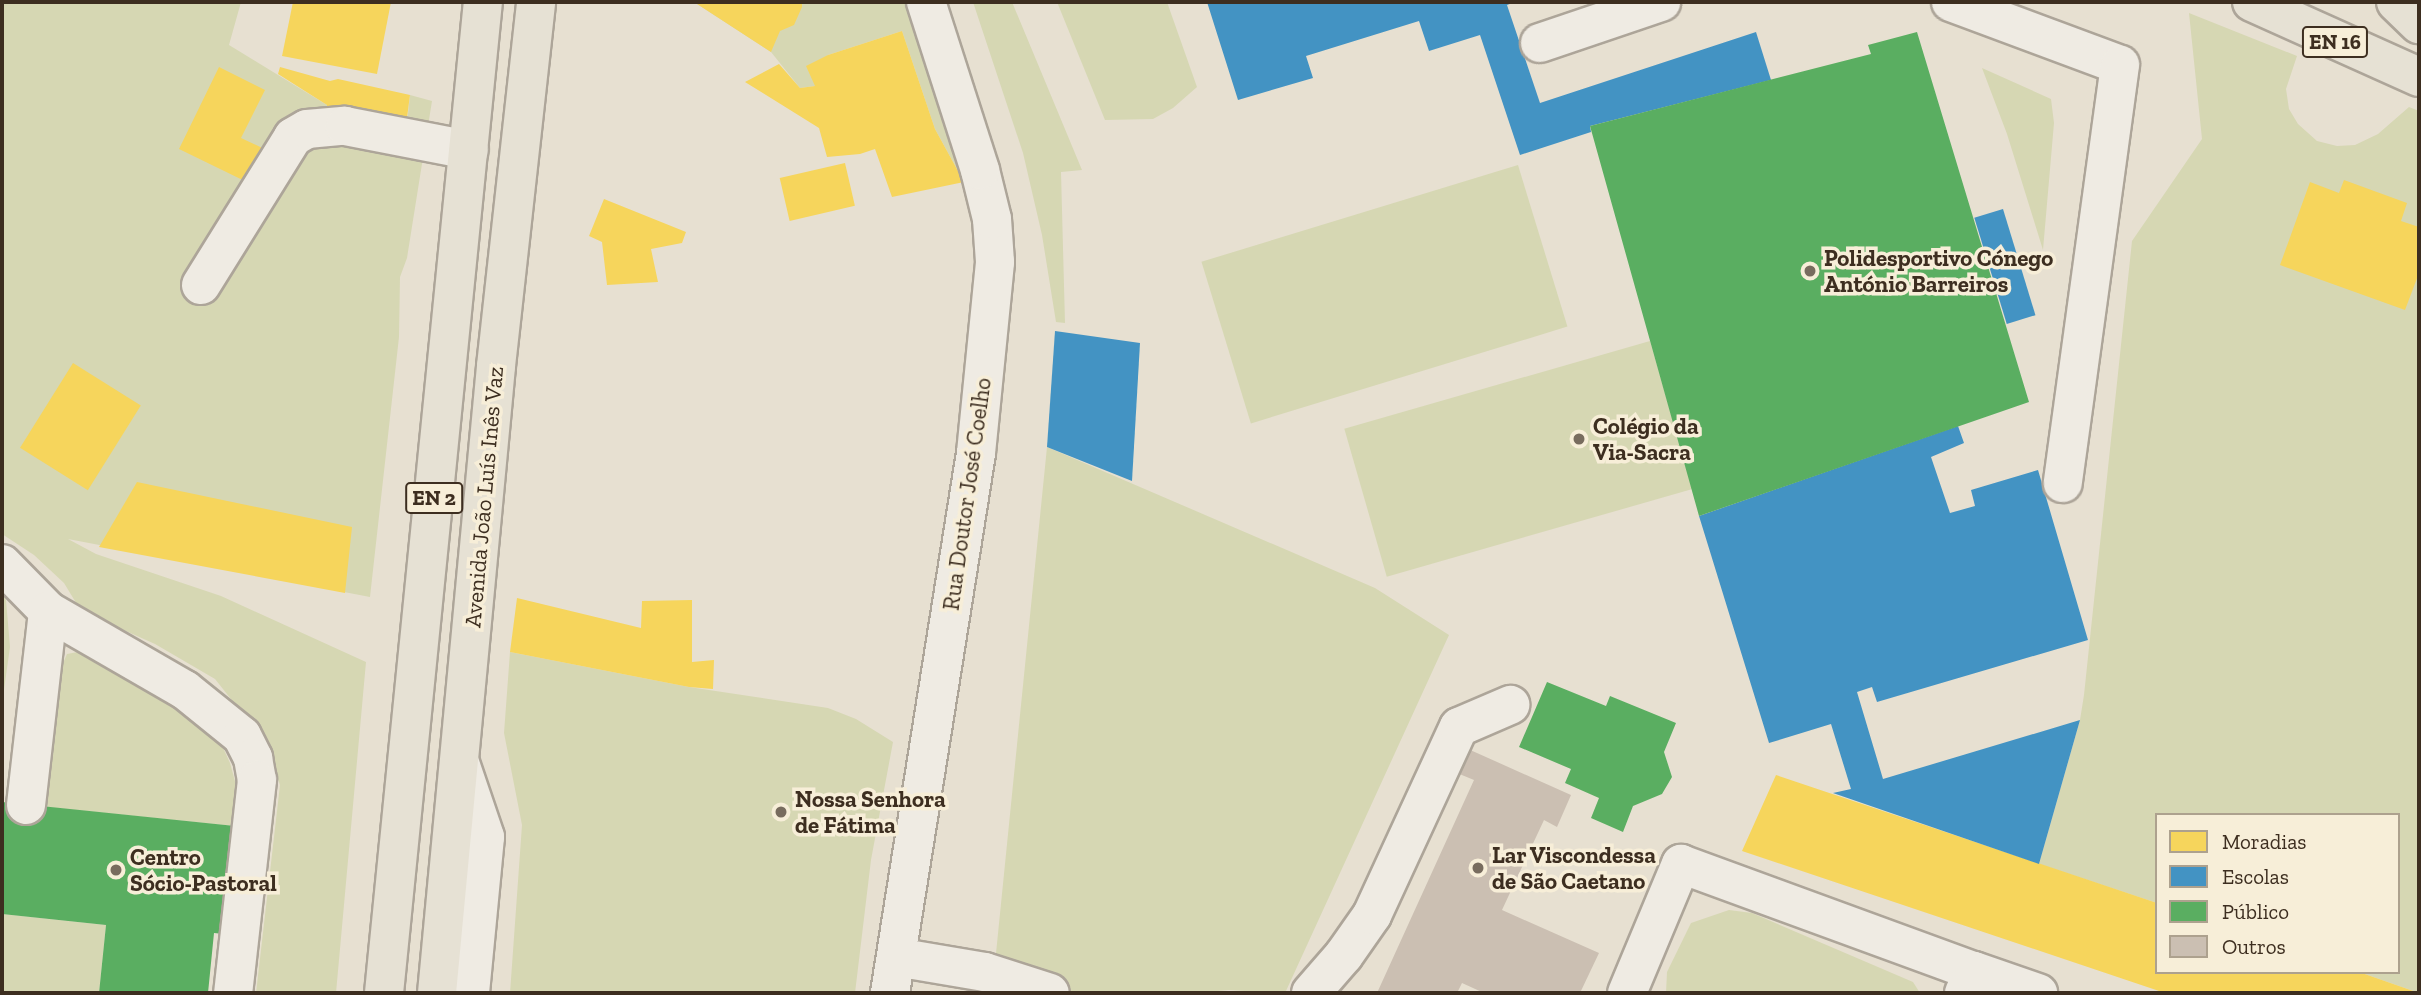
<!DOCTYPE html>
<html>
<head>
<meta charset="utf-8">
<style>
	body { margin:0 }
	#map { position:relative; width:2421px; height:995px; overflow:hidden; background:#e7e0d1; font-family:"Zilla Slab",serif }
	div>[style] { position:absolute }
	.green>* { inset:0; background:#d6d7b3; transform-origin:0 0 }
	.homes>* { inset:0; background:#f6d55c; transform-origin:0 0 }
	.schools>* { inset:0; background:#4393c3; transform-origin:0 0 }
	.public>* { inset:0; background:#5aae61 }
	.building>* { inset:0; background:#cbbfb2 }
	.roads { filter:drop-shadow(2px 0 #ada599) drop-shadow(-2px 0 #ada599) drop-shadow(0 2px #ada599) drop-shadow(0 -2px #ada599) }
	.minor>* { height:38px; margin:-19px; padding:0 19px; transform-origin:19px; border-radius:19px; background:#efebe3 }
	.major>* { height:38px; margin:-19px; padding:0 19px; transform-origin:19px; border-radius:19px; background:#e6e1d4 }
	.dots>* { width:19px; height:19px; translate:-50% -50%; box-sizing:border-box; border:4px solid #f7eed8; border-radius:50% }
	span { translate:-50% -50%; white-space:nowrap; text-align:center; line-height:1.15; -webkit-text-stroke:7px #f7eed8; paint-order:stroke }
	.shield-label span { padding:2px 5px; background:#f7eed8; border:2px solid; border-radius:5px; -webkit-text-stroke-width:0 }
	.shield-label { font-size:21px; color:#3d2e20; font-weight:700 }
	.poi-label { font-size:23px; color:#3d2e20; font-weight:700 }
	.left { translate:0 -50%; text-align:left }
	.street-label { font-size:23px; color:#3d2e20 }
	.frame { position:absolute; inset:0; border:4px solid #3d2e20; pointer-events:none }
	.legend { position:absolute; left:2155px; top:813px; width:245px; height:161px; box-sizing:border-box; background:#f7eed8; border:2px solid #ada18e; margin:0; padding:9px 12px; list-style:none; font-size:21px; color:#3d2e20 }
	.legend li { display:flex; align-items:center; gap:14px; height:35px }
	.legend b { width:35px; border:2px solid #ada18e }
</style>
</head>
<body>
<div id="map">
	<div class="green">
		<i style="clip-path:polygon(2px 2px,241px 2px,229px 45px,327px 105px,406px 132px,410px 95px,432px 101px,407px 258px,400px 277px,399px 337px,370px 597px,68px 539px,96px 554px,221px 596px,366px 662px,336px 993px,256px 993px,280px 785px,266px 743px,215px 679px,155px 644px,81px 611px,64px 583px,34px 555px,2px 534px)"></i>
		<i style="clip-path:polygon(694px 2px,907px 2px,964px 182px,935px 129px,902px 31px,828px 55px,815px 86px,800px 88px,771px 52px)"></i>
		<i style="clip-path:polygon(973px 2px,1012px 2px,1082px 170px,1061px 172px,1065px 323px,1056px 322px,1042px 235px,1023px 153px)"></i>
		<i style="clip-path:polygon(1057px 2px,1167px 2px,1197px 87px,1173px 108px,1153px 119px,1105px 120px)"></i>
		<i style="clip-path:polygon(2189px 13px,2297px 56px,2286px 89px,2289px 109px,2298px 124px,2317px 141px,2337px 146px,2355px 145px,2378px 134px,2409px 107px,2419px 111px,2419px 993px,2359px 972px,2398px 972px,2398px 815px,2157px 815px,2157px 903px,2039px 864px,2080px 720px,2084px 695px,2132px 241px,2202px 139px)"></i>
		<i style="clip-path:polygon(1982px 68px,2051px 99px,2054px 123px,2043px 250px,2007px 134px)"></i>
		<i style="left:1518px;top:165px;width:169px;height:331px;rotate:73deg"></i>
		<i style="left:1650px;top:341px;width:154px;height:318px;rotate:74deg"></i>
		<i style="clip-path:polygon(1047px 447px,1375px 588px,1449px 635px,1286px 991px,1276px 993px,1229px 990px,1195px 993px,992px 993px)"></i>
		<i style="clip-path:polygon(2px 593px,6px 600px,10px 647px,2px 704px)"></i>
		<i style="clip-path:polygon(83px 651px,195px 717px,220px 741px,230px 763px,238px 792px,235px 826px,35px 806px,60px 670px,67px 654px)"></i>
		<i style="clip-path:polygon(510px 652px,689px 687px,828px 708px,856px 719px,893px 742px,871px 860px,855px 993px,510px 993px,522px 825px,504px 733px)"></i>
		<i style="clip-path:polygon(1729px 910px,1752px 913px,1913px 982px,1920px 993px,1666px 993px,1667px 972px,1691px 923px)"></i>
		<i style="clip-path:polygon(2px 914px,106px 925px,99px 993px,2px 993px)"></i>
	</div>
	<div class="homes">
		<i style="clip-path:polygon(293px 2px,391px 2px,377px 74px,282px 56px)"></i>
		<i style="clip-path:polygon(694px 2px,802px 2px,802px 7px,794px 25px,780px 31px,771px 52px)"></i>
		<i style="clip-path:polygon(902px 31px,935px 129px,964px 182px,892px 197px,875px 149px,860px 154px,827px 157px,819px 128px,745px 82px,779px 64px,800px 88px,815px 86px,806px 66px,828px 55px)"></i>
		<i style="clip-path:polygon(219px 67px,265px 90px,241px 138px,273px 153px,257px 187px,179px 149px)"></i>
		<i style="clip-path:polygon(280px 67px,330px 81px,338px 79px,410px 95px,405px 133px,326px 116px,327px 105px,278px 74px)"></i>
		<i style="left:845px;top:163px;width:44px;height:67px;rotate:77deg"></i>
		<i style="clip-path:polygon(2344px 180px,2407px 203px,2401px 221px,2419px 227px,2419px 273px,2405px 310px,2280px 265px,2310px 182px,2339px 193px)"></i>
		<i style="clip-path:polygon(604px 199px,686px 232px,682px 243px,651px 249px,658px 282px,607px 285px,602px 242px,589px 236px)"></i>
		<i style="left:73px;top:363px;width:80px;height:100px;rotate:32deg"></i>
		<i style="clip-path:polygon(137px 482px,352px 527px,345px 593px,99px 547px)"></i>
		<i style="clip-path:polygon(517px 598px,641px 628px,642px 601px,692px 600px,692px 662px,714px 660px,713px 689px,689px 687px,510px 652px)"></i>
		<i style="clip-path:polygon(1776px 775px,2157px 903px,2157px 972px,2359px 972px,2419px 993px,2165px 993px,1742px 851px)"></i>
	</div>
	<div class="schools">
		<i style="clip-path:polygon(1207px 2px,1515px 2px,1507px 5px,1540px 103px,1756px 32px,1771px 80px,1590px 126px,1591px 132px,1520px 155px,1480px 35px,1429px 51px,1419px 21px,1306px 56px,1313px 78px,1238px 100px)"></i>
		<i style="left:2003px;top:209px;width:111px;height:30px;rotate:73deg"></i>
		<i style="clip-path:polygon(1055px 331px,1140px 343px,1132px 481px,1047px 447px)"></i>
		<i style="clip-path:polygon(1958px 426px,1964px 443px,1931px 457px,1950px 513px,1975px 506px,1971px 490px,2038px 470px,2088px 640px,1877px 702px,1872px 687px,1857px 692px,1883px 779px,2080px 720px,2039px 864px,1833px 793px,1851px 789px,1831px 724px,1769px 743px,1699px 516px)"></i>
	</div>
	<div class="public">
		<i style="clip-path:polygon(1917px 32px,2029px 402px,1699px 516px,1590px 126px,1871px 54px,1868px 45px)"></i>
		<i style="clip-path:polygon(1547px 682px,1606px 706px,1610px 696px,1676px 723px,1664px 752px,1672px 777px,1662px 794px,1633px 806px,1623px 832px,1591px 818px,1599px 798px,1565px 783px,1571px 769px,1519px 747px)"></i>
		<i style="clip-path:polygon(2px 802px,235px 826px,224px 934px,214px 933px,208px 993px,99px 993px,106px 925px,2px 914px)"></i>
	</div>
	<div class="building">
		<i style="clip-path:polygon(1468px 749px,1571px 795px,1557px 827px,1544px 820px,1502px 910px,1599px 953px,1580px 993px,1484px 993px,1462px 983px,1457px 993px,1377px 993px,1474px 780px,1457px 773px)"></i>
	</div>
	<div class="roads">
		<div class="minor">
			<i style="left:1951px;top:2px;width:180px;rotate:20.4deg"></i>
			<i style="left:2120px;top:65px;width:422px;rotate:97.8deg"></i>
			<i style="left:1540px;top:43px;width:128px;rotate:-18.7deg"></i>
			<i style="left:201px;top:285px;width:174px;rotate:-58.1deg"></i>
			<i style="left:293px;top:137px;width:16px;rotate:-30deg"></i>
			<i style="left:307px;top:129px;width:38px;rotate:-5deg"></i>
			<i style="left:345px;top:126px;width:126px;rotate:11deg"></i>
			<i style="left:2px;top:564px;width:66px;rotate:45.6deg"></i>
			<i style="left:460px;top:763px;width:78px;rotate:71.3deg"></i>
			<i style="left:485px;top:837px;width:157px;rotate:95.5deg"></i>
			<i style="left:26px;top:805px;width:195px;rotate:-83.5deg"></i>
			<i style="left:48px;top:611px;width:158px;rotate:30deg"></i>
			<i style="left:185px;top:690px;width:73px;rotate:38.9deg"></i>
			<i style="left:242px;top:736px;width:25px;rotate:63deg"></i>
			<i style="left:253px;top:758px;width:22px;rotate:80deg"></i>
			<i style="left:257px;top:780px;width:214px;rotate:96.4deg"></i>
			<i style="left:896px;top:957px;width:90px;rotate:9.6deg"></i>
			<i style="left:985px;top:972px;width:68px;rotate:17.9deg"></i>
			<i style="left:890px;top:993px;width:547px;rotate:-80.95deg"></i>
			<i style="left:976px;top:453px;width:192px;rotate:-84.3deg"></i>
			<i style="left:995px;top:262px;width:43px;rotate:-94deg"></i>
			<i style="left:992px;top:219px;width:50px;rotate:-103.8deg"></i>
			<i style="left:980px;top:170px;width:176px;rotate:-107.8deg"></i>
			<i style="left:1311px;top:993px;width:50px;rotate:-49deg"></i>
			<i style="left:1344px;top:955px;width:49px;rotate:-55deg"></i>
			<i style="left:1372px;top:915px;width:207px;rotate:-65.2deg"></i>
			<i style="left:1459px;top:727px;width:56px;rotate:-23.3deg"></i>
			<i style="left:1627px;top:993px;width:140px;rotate:-67.3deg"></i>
			<i style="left:1681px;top:864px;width:312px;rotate:20.1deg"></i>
			<i style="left:1964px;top:993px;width:24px;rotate:-66deg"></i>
			<i style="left:1974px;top:971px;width:68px;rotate:19deg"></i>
		</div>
		<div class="major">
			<i style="left:2252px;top:2px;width:183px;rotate:24.2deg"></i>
			<i style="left:2396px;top:2px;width:32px;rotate:44deg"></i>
			<i style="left:384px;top:993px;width:996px;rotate:-84.3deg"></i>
			<i style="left:437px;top:993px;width:630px;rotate:-84.62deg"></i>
			<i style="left:496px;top:366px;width:366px;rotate:-83.7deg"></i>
		</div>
	</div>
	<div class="dots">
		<i style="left:1810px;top:271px;background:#786c5e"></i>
		<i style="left:1579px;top:439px;background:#786c5e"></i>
		<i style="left:781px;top:812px;background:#786c5e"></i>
		<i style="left:1478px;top:868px;background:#786c5e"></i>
		<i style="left:116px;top:870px;background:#786c5e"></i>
	</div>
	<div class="shield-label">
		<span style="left:2335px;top:42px">EN 16</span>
		<span style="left:434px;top:498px">EN 2</span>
	</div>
	<div class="poi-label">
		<span class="left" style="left:1824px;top:271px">Polidesportivo Cónego<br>António Barreiros</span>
		<span class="left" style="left:1593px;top:439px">Colégio da<br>Via-Sacra</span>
		<span class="left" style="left:795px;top:812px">Nossa Senhora<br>de Fátima</span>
		<span class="left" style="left:1492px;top:868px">Lar Viscondessa<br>de São Caetano</span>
		<span class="left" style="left:130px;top:870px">Centro<br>Sócio-Pastoral</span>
	</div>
	<div class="street-label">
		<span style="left:967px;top:494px;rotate:-82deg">Rua Doutor José Coelho</span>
		<span style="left:484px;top:497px;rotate:-85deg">Avenida João Luís Inês Vaz</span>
	</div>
	<div class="frame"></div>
	<ul class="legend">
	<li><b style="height:19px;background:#f6d55c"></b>Moradias</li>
	<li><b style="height:19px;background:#4393c3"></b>Escolas</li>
	<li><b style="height:19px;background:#5aae61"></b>Público</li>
	<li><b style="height:19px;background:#cbbfb2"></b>Outros</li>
	</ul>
</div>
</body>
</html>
